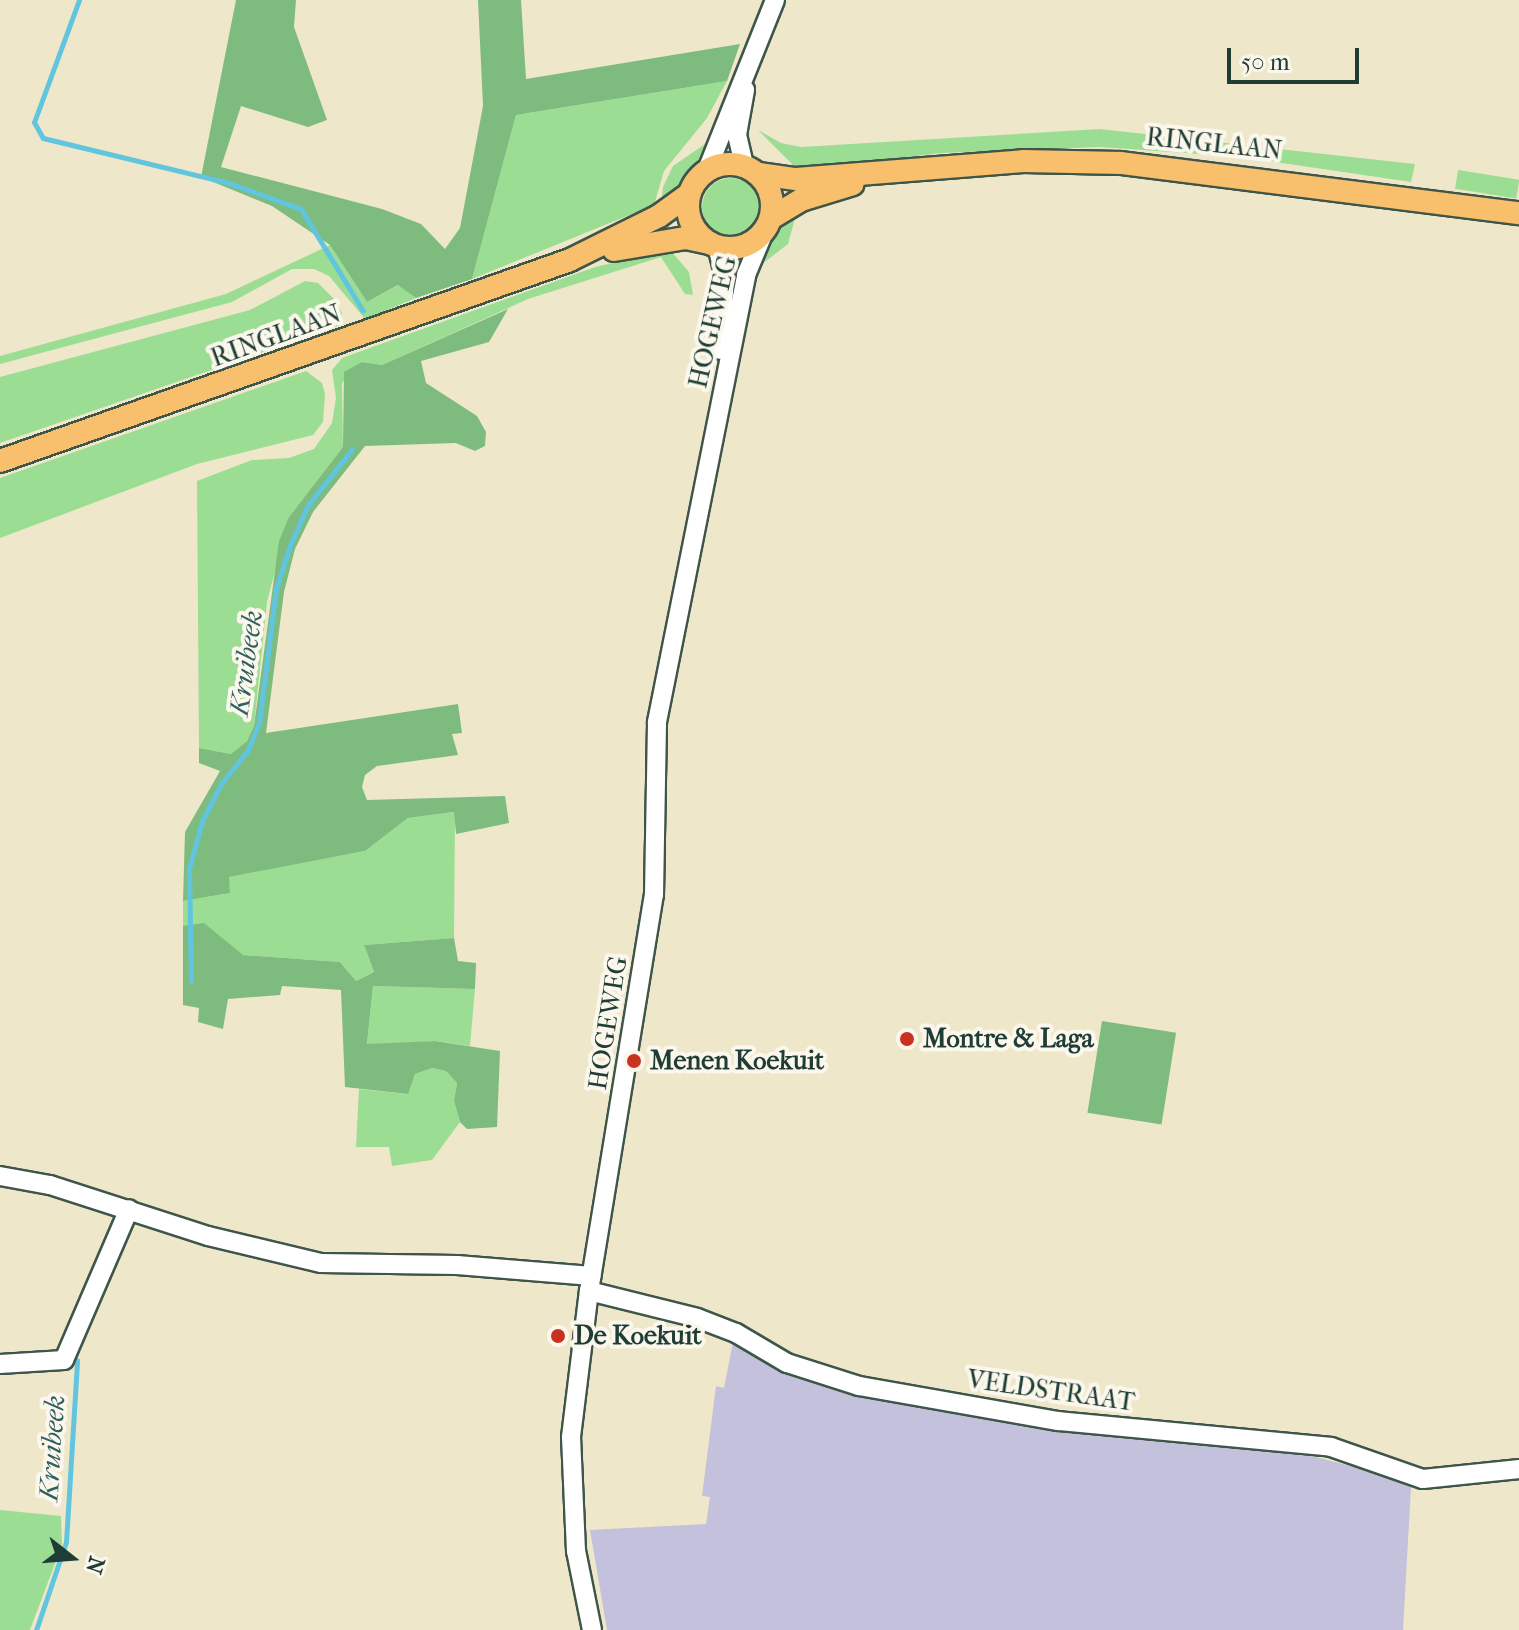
<!DOCTYPE html>
<html>
<head>
<meta charset="utf-8">
<style>
	body { margin:0 }
	#map { position:relative; width:1519px; height:1630px; overflow:hidden; background:#efe7ca; font-family:"IM FELL French Canon",serif }
	div>[style] { position:absolute }
	.industrial>* { inset:0; background:#c3c1db }
	.green>* { inset:0; background:#9cdd94; transform-origin:0 0 }
	.round { border-radius:50% }
	.forest>* { inset:0; background:#7dbc7e; transform-origin:0 0 }
	.stream>* { height:5px; margin:-2.5px; padding:0 2.5px; transform-origin:2.5px; border-radius:2.5px; background:#61c5df }
	.roads { filter:drop-shadow(2px 0 #3e564a) drop-shadow(-2px 0 #3e564a) drop-shadow(0 2px #3e564a) drop-shadow(0 -2px #3e564a) }
	.minor>* { height:18px; margin:-9px; padding:0 9px; transform-origin:9px; border-radius:9px; background:#fff }
	.major>* { height:22px; margin:-11px; padding:0 11px; transform-origin:11px; border-radius:11px; background:#f8bf6c }
	.major>.ring { margin:-11px; padding:0; box-sizing:content-box; background:none; border:22px solid #f8bf6c; border-radius:50% }
	.dots>* { width:22px; height:22px; translate:-50% -50%; box-sizing:border-box; border:4px solid #fbf7ec; border-radius:50% }
	span { translate:-50% -50%; white-space:nowrap; text-align:center; line-height:1.15; -webkit-text-stroke:8px #fbf7ec; paint-order:stroke }
	.street-label { font-size:26px; color:#1f3d34 }
	.poi-label { font-size:26px; color:#1f3d34; font-weight:700 }
	.left { translate:0 -50%; text-align:left }
	.water-label { font-size:28px; color:#305f5f; font-style:italic }
	.north { position:absolute; left:32px; top:1518px; width:80px; height:80px; -webkit-text-stroke:6px #fbf7ec; paint-order:stroke; rotate:107deg; font-size:22px; font-weight:700; line-height:32px; text-align:center; color:#1f3d34 }
	.north::after { content:''; display:block; margin:auto; width:28px; height:36px; background:#1f3d34; clip-path:polygon(50% 0,100% 100%,50% 72%,0 100%) }
	.scale { position:absolute; left:1227px; top:48px; width:132px; height:36px; box-sizing:border-box; border:4px solid #1f3d34; border-top:0; padding-left:10px; font-size:24px; line-height:28px; white-space:nowrap; color:#1f3d34; -webkit-text-stroke:6px #fbf7ec; paint-order:stroke }
</style>
</head>
<body>
<div id="map">
	<div class="industrial">
		<i style="clip-path:polygon(733px 1342px,788px 1370px,1055px 1427px,1316px 1457px,1384px 1475px,1411px 1487px,1403px 1630px,607px 1630px,590px 1530px,706px 1524px,710px 1497px,702px 1496px,716px 1386px,724px 1388px)"></i>
	</div>
	<div class="green">
		<i style="clip-path:polygon(727px 81px,707px 118px,664px 171px,654px 205px,472px 279px,516px 115px)"></i>
		<i style="clip-path:polygon(1100px 129px,1415px 164px,1411px 182px,1242px 157px,1100px 147px,941px 153px,798px 170px,758px 130px,781px 143px,801px 147px)"></i>
		<i style="clip-path:polygon(708px 142px,702px 155px,661px 206px,663px 187px,673px 166px)"></i>
		<i style="left:1458px;top:170px;width:62px;height:19px;rotate:9deg"></i>
		<i class="round" style="left:702px;top:178px;width:58px;height:58px"></i>
		<i style="clip-path:polygon(797px 211px,788px 244px,754px 270px,780px 227px)"></i>
		<i style="clip-path:polygon(330px 245px,367px 302px,399px 285px,416px 298px,365px 319px,329px 276px,314px 269px,292px 269px,232px 302px,0 364px,0 356px,226px 294px)"></i>
		<i style="clip-path:polygon(670px 250px,689px 272px,693px 295px,685px 294px,661px 257px,528px 299px,382px 365px,362px 362px,342px 383px,343px 447px,289px 517px,267px 602px,254px 726px,247px 741px,231px 754px,199px 748px,197px 481px,252px 460px,289px 458px,314px 449px,332px 423px,336px 398px,332px 370px,342px 358px,595px 267px)"></i>
		<i style="clip-path:polygon(305px 281px,318px 283px,334px 299px,342px 313px,341px 325px,0 443px,0 377px,250px 310px)"></i>
		<i style="clip-path:polygon(306px 371px,322px 383px,325px 394px,323px 422px,313px 435px,197px 464px,0 538px,0 478px)"></i>
		<i style="clip-path:polygon(455px 812px,454px 938px,364px 945px,374px 972px,356px 981px,340px 962px,243px 955px,183px 926px,183px 901px,230px 893px,228px 877px,365px 851px,408px 818px)"></i>
		<i style="clip-path:polygon(373px 986px,475px 989px,470px 1046px,435px 1041px,367px 1045px)"></i>
		<i style="clip-path:polygon(432px 1068px,446px 1071px,457px 1083px,454px 1101px,460px 1122px,432px 1160px,392px 1166px,389px 1147px,356px 1147px,359px 1089px,407px 1094px,415px 1074px)"></i>
		<i style="clip-path:polygon(0 1510px,61px 1516px,62px 1545px,30px 1630px,0 1630px)"></i>
	</div>
	<div class="forest">
		<i style="clip-path:polygon(236px 0,296px 0,294px 27px,327px 120px,308px 127px,241px 106px,221px 167px,382px 209px,421px 224px,445px 249px,460px 228px,483px 106px,478px 0,521px 0,526px 79px,740px 44px,727px 81px,516px 115px,472px 279px,416px 298px,398px 285px,367px 302px,330px 245px,272px 206px,201px 177px)"></i>
		<i style="clip-path:polygon(508px 309px,489px 342px,421px 361px,426px 383px,477px 416px,486px 432px,485px 446px,475px 451px,456px 443px,365px 446px,313px 512px,295px 549px,284px 592px,266px 733px,458px 704px,462px 733px,452px 734px,458px 755px,377px 766px,365px 775px,362px 787px,367px 800px,505px 796px,509px 823px,456px 834px,454px 812px,408px 818px,365px 851px,229px 877px,230px 893px,183px 901px,185px 832px,220px 771px,199px 763px,199px 748px,231px 754px,247px 741px,254px 726px,279px 541px,289px 517px,343px 447px,344px 372px,362px 362px,382px 365px)"></i>
		<i style="clip-path:polygon(204px 923px,243px 955px,340px 962px,356px 981px,374px 972px,364px 945px,454px 938px,458px 961px,476px 963px,475px 989px,373px 986px,367px 1044px,435px 1041px,500px 1051px,497px 1127px,467px 1129px,460px 1122px,454px 1101px,457px 1083px,446px 1071px,432px 1068px,415px 1074px,408px 1094px,345px 1087px,341px 990px,282px 986px,280px 995px,228px 999px,223px 1029px,198px 1022px,199px 1008px,183px 1005px,183px 926px)"></i>
		<i style="left:1102px;top:1021px;width:75px;height:93px;rotate:9deg"></i>
	</div>
	<div class="stream">
		<i style="left:79px;top:0;width:130px;rotate:110.2deg"></i>
		<i style="left:34px;top:122px;width:18px;rotate:61deg"></i>
		<i style="left:43px;top:138px;width:191px;rotate:13.6deg"></i>
		<i style="left:229px;top:183px;width:77px;rotate:19.9deg"></i>
		<i style="left:301px;top:209px;width:119px;rotate:58.7deg"></i>
		<i style="left:191px;top:981px;width:112px;rotate:-91deg"></i>
		<i style="left:189px;top:869px;width:50px;rotate:-74.8deg"></i>
		<i style="left:202px;top:821px;width:42px;rotate:-62.8deg"></i>
		<i style="left:221px;top:784px;width:43px;rotate:-51.5deg"></i>
		<i style="left:248px;top:750px;width:29px;rotate:-68deg"></i>
		<i style="left:259px;top:723px;width:135px;rotate:-82.8deg"></i>
		<i style="left:276px;top:589px;width:46px;rotate:-72.3deg"></i>
		<i style="left:290px;top:545px;width:44px;rotate:-65.8deg"></i>
		<i style="left:308px;top:505px;width:71px;rotate:-51.8deg"></i>
		<i style="left:36px;top:1630px;width:93px;rotate:-71.2deg"></i>
		<i style="left:66px;top:1542px;width:182px;rotate:-86.5deg"></i>
	</div>
	<div class="roads">
		<div class="minor">
			<i style="left:744px;top:165px;width:31px;rotate:-103deg"></i>
			<i style="left:737px;top:135px;width:46px;rotate:-79.9deg"></i>
			<i style="left:707px;top:170px;width:183px;rotate:-68.2deg"></i>
			<i style="left:717px;top:246px;width:32px;rotate:76deg"></i>
			<i style="left:725px;top:277px;width:73px;rotate:93.9deg"></i>
			<i style="left:0;top:1176px;width:51px;rotate:10.2deg"></i>
			<i style="left:50px;top:1185px;width:166px;rotate:17.9deg"></i>
			<i style="left:208px;top:1236px;width:116px;rotate:13.4deg"></i>
			<i style="left:321px;top:1263px;width:136px;rotate:0.8deg"></i>
			<i style="left:457px;top:1265px;width:135px;rotate:4.7deg"></i>
			<i style="left:589px;top:1291px;width:111px;rotate:14deg"></i>
			<i style="left:697px;top:1318px;width:42px;rotate:21deg"></i>
			<i style="left:736px;top:1333px;width:59px;rotate:30.5deg"></i>
			<i style="left:787px;top:1363px;width:76px;rotate:17.7deg"></i>
			<i style="left:859px;top:1386px;width:202px;rotate:10deg"></i>
			<i style="left:1058px;top:1421px;width:274px;rotate:5.4deg"></i>
			<i style="left:1331px;top:1447px;width:97px;rotate:19.2deg"></i>
			<i style="left:1423px;top:1479px;width:97px;rotate:-5.9deg"></i>
			<i style="left:0;top:1364px;width:64px;rotate:-3.6deg"></i>
			<i style="left:64px;top:1360px;width:164px;rotate:-66.7deg"></i>
			<i style="left:592px;top:1630px;width:81px;rotate:-101.4deg"></i>
			<i style="left:576px;top:1551px;width:114px;rotate:-92.5deg"></i>
			<i style="left:571px;top:1437px;width:147px;rotate:-83deg"></i>
			<i style="left:589px;top:1291px;width:401px;rotate:-80.7deg"></i>
			<i style="left:654px;top:895px;width:173px;rotate:-89deg"></i>
			<i style="left:657px;top:722px;width:456px;rotate:-78.7deg"></i>
			<i style="left:746px;top:275px;width:47px;rotate:-67.3deg"></i>
		</div>
		<div class="major">
			<i class="ring" style="left:688px;top:164px;width:62px;height:62px"></i>
			<i style="left:759px;top:174px;width:37px;rotate:8deg"></i>
			<i style="left:796px;top:179px;width:228px;rotate:-4.5deg"></i>
			<i style="left:1023px;top:161px;width:98px;rotate:1.2deg"></i>
			<i style="left:1121px;top:163px;width:401px;rotate:7.2deg"></i>
			<i style="left:771px;top:218px;width:35px;rotate:-31deg"></i>
			<i style="left:801px;top:200px;width:54px;rotate:-17.1deg"></i>
			<i style="left:614px;top:250px;width:73px;rotate:-9.5deg"></i>
			<i style="left:686px;top:238px;width:25px;rotate:12deg"></i>
			<i style="left:0;top:461px;width:604px;rotate:-19.42deg"></i>
			<i style="left:570px;top:260px;width:99px;rotate:-26.3deg"></i>
			<i style="left:659px;top:216px;width:37px;rotate:-36deg"></i>
		</div>
	</div>
	<div class="dots">
		<i style="left:907px;top:1039px;background:#c8321e"></i>
		<i style="left:634px;top:1061px;background:#c8321e"></i>
		<i style="left:558px;top:1336px;background:#c8321e"></i>
	</div>
	<div class="street-label">
		<span style="left:1214px;top:144px;rotate:6deg">RINGLAAN</span>
		<span style="left:713px;top:322px;rotate:-77deg">HOGEWEG</span>
		<span style="left:276px;top:336px;rotate:-20deg">RINGLAAN</span>
		<span style="left:608px;top:1023px;rotate:-81deg">HOGEWEG</span>
		<span style="left:1051px;top:1391px;rotate:8deg">VELDSTRAAT</span>
	</div>
	<div class="poi-label">
		<span class="left" style="left:923px;top:1039px">Montre &amp; Laga</span>
		<span class="left" style="left:650px;top:1061px">Menen Koekuit</span>
		<span class="left" style="left:574px;top:1336px">De Koekuit</span>
	</div>
	<div class="water-label">
		<span style="left:246px;top:663px;rotate:-82deg">Kruibeek</span>
		<span style="left:52px;top:1448px;rotate:-86deg">Kruibeek</span>
	</div>
	<div class="north">N</div>
	<div class="scale">50 m</div>
</div>
</body>
</html>
